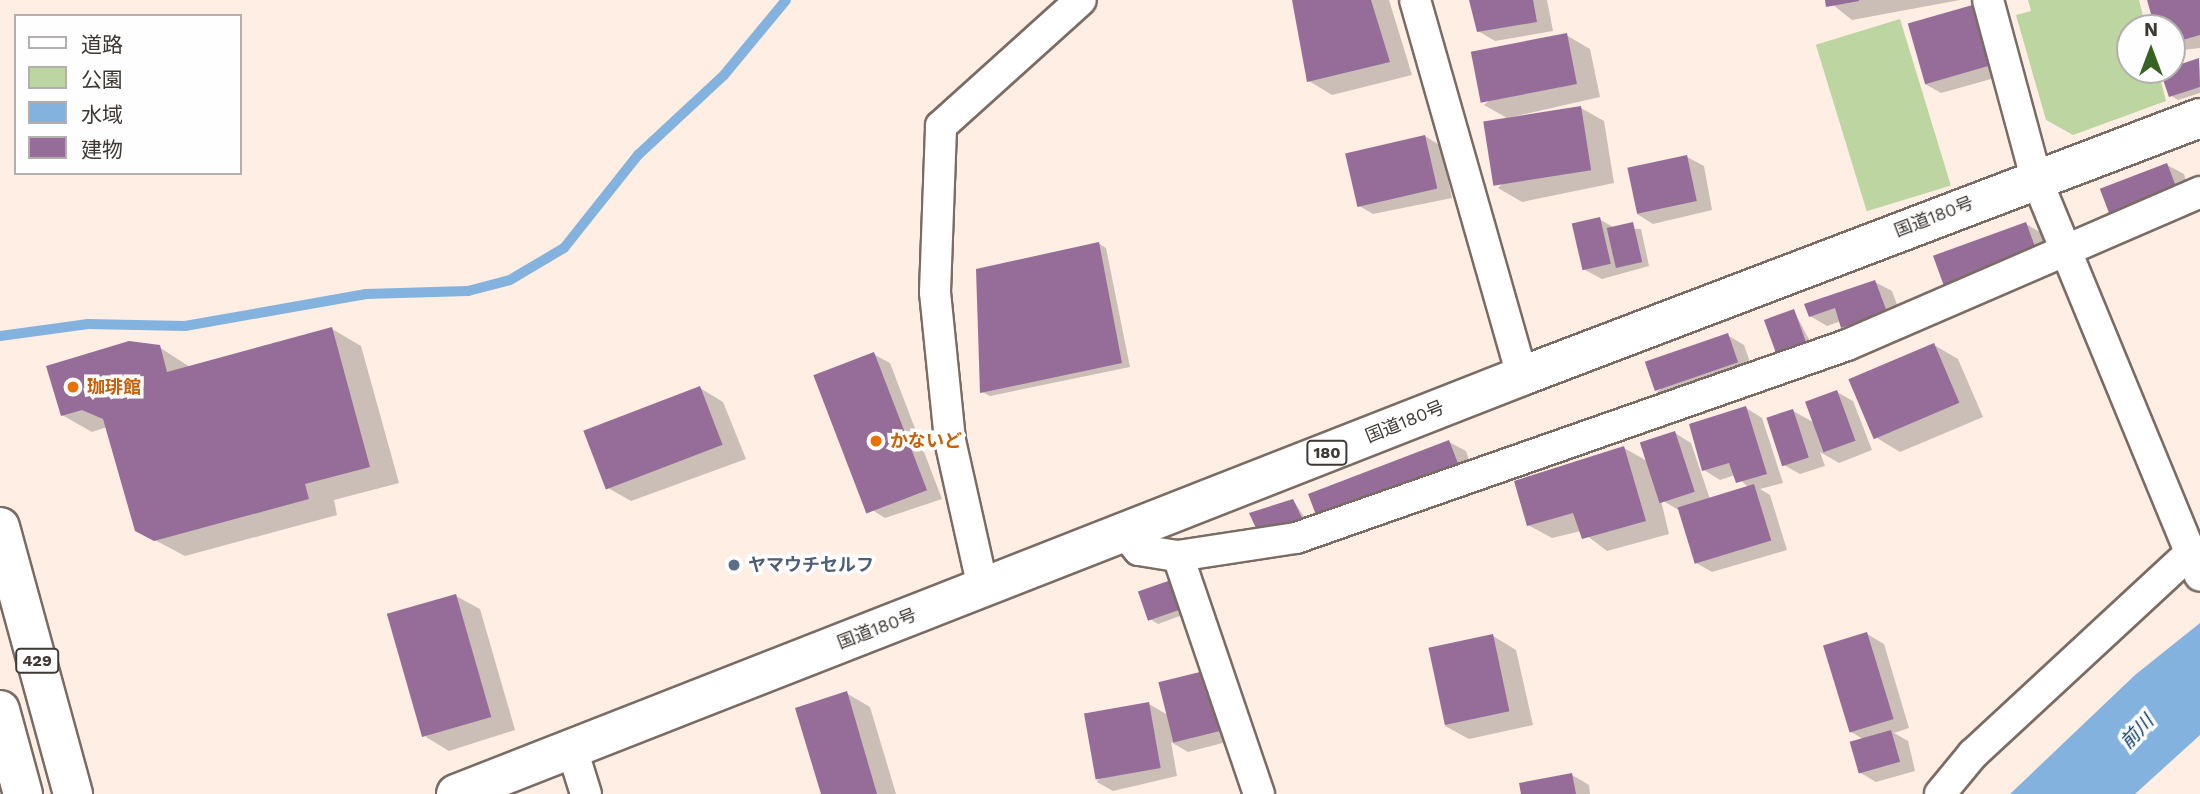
<!DOCTYPE html>
<html>
<head>
<meta charset="utf-8">
<style>
	body { margin:0 }
	#map { position:relative; width:2200px; height:794px; overflow:hidden; background:#feeee4; font-family:"Work Sans","Noto Sans JP",sans-serif }
	div>[style] { position:absolute }
	.green>* { inset:0; background:#bcd5a1; transform-origin:0 0 }
	.water>* { inset:0; background:#83b2de }
	.shadow>* { inset:0; background:#0003 }
	.stream>* { height:10px; margin:-5px; padding:0 5px; transform-origin:5px; border-radius:5px; background:#83b2de }
	.building>* { inset:0; background:#966d99; transform-origin:0 0 }
	.roads { filter:drop-shadow(2px 0 #7a6c64) drop-shadow(-2px 0 #7a6c64) drop-shadow(0 2px #7a6c64) drop-shadow(0 -2px #7a6c64) }
	.minor>* { height:30px; margin:-15px; padding:0 15px; transform-origin:15px; border-radius:15px; background:#fff }
	.trunk>* { height:38px; margin:-19px; padding:0 19px; transform-origin:19px; border-radius:19px; background:#fff }
	.dots>* { width:19px; height:19px; translate:-50% -50%; box-sizing:border-box; border:4px solid #fefefe; border-radius:50% }
	span { translate:-50% -50%; white-space:nowrap; text-align:center; line-height:1.15; -webkit-text-stroke:7px #fefefe; paint-order:stroke }
	.shield-label span { padding:2px 5px; background:#fefefe; border:2px solid; border-radius:5px; -webkit-text-stroke-width:0 }
	.shield-label { font-size:16px; color:#3f3935; font-weight:700 }
	.street-label { font-size:18px; color:#3f3935 }
	.food-label { font-size:18px; color:#c56008; font-weight:700 }
	.left { translate:0 -50%; text-align:left }
	.service-label { font-size:18px; color:#4e5e75; font-weight:700 }
	.water-label { font-size:19px; color:#003861; font-style:italic }
	.legend { position:absolute; left:14px; top:14px; width:228px; height:161px; box-sizing:border-box; background:#fefefe; border:2px solid #b2afae; margin:0; padding:9px 12px; list-style:none; font-size:21px; color:#3f3935 }
	.legend li { display:flex; align-items:center; gap:14px; height:35px }
	.legend b { width:35px; border:2px solid #b2afae }
	.north { position:absolute; left:2116px; top:14px; width:70px; height:70px; box-sizing:border-box; background:#fefefe; border:2px solid #b2afae; border-radius:50%; rotate:0deg; font-size:19px; font-weight:700; line-height:28px; text-align:center; color:#3f3935 }
	.north::after { content:''; display:block; margin:auto; width:24px; height:32px; background:#366321; clip-path:polygon(50% 0,100% 100%,50% 72%,0 100%) }
</style>
</head>
<body>
<div id="map">
	<div class="green">
		<i style="clip-path:polygon(2028px 0,2139px 0,2146px 28px,2130px 28px,2130px 70px,2158px 70px,2166px 101px,2073px 135px,2046px 120px,2016px 15px,2031px 11px)"></i>
		<i style="left:1900px;top:19px;width:174px;height:88px;rotate:73deg"></i>
	</div>
	<div class="water">
		<i style="clip-path:polygon(2200px 623px,2200px 735px,2135px 794px,2010px 794px,2135px 675px)"></i>
	</div>
	<div class="shadow">
		<i style="clip-path:polygon(1294px 0,1389px 0,1412px 75px,1332px 95px,1309px 81px)"></i>
		<i style="clip-path:polygon(1471px 0,1547px 0,1553px 31px,1495px 41px,1478px 31px)"></i>
		<i style="clip-path:polygon(1827px 0,1960px 0,1852px 20px)"></i>
		<i style="clip-path:polygon(2149px 0,2200px 0,2200px 48px,2172px 51px,2172px 28px,2157px 28px)"></i>
		<i style="clip-path:polygon(1976px 6px,2009px 74px,1941px 93px,1925px 84px)"></i>
		<i style="clip-path:polygon(1566px 35px,1590px 49px,1600px 97px,1507px 118px,1484px 105px)"></i>
		<i style="clip-path:polygon(2199px 60px,2200px 93px,2178px 100px,2170px 95px)"></i>
		<i style="clip-path:polygon(1581px 108px,1604px 121px,1614px 183px,1522px 202px,1498px 188px)"></i>
		<i style="clip-path:polygon(1425px 136px,1441px 146px,1452px 198px,1373px 214px,1356px 204px)"></i>
		<i style="clip-path:polygon(1687px 157px,1704px 166px,1712px 210px,1653px 224px,1637px 214px)"></i>
		<i style="clip-path:polygon(2167px 165px,2184px 174px,2192px 199px,2123px 222px,2107px 213px)"></i>
		<i style="clip-path:polygon(1599px 219px,1615px 228px,1641px 229px,1649px 266px,1602px 279px,1585px 270px)"></i>
		<i style="clip-path:polygon(2026px 224px,2043px 234px,2053px 262px,1963px 296px)"></i>
		<i style="clip-path:polygon(1098px 243px,1106px 248px,1130px 367px,990px 396px,982px 392px)"></i>
		<i style="clip-path:polygon(1875px 282px,1892px 291px,1903px 321px,1859px 337px,1841px 321px,1827px 326px,1810px 316px)"></i>
		<i style="clip-path:polygon(1794px 311px,1813px 347px,1779px 352px)"></i>
		<i style="clip-path:polygon(332px 329px,361px 346px,399px 483px,334px 500px,337px 515px,185px 556px,136px 530px,107px 427px,92px 432px,62px 415px,159px 347px,190px 367px)"></i>
		<i style="clip-path:polygon(1727px 335px,1744px 345px,1753px 371px,1673px 401px,1657px 392px)"></i>
		<i style="clip-path:polygon(1934px 345px,1958px 359px,1983px 417px,1900px 452px,1877px 438px)"></i>
		<i style="clip-path:polygon(873px 354px,890px 363px,942px 499px,885px 518px,869px 508px)"></i>
		<i style="clip-path:polygon(700px 388px,723px 402px,746px 459px,631px 501px,608px 488px)"></i>
		<i style="clip-path:polygon(1837px 392px,1853px 401px,1872px 450px,1839px 463px,1820px 452px,1825px 466px,1800px 474px,1784px 465px,1793px 411px,1813px 422px)"></i>
		<i style="clip-path:polygon(1746px 408px,1762px 418px,1783px 483px,1760px 489px,1770px 495px,1787px 550px,1712px 572px,1696px 563px,1680px 511px,1665px 502px,1656px 480px,1669px 534px,1607px 551px,1581px 531px,1552px 538px,1528px 525px,1624px 448px,1649px 462px,1675px 433px,1691px 443px,1710px 499px,1748px 487px,1735px 475px,1720px 480px,1704px 470px)"></i>
		<i style="clip-path:polygon(1449px 442px,1466px 451px,1473px 473px,1334px 523px,1318px 513px)"></i>
		<i style="clip-path:polygon(1293px 500px,1309px 524px,1269px 540px)"></i>
		<i style="clip-path:polygon(1170px 582px,1188px 613px,1158px 624px,1150px 619px)"></i>
		<i style="clip-path:polygon(456px 596px,480px 609px,515px 730px,449px 751px,426px 737px)"></i>
		<i style="clip-path:polygon(1867px 634px,1884px 644px,1909px 728px,1894px 733px,1908px 741px,1915px 771px,1876px 782px,1859px 772px,1863px 739px,1851px 732px)"></i>
		<i style="clip-path:polygon(1493px 636px,1516px 650px,1533px 725px,1469px 739px,1445px 726px)"></i>
		<i style="clip-path:polygon(1204px 673px,1234px 740px,1188px 752px,1171px 742px,1177px 776px,1113px 791px,1097px 782px,1149px 704px,1166px 714px)"></i>
		<i style="clip-path:polygon(846px 693px,870px 707px,896px 794px,823px 794px)"></i>
		<i style="clip-path:polygon(1572px 775px,1589px 785px,1590px 794px,1522px 794px)"></i>
	</div>
	<div class="stream">
		<i style="left:0;top:336px;width:89px;rotate:-7.8deg"></i>
		<i style="left:88px;top:324px;width:97px;rotate:1.2deg"></i>
		<i style="left:185px;top:326px;width:184px;rotate:-10deg"></i>
		<i style="left:366px;top:294px;width:102px;rotate:-1.7deg"></i>
		<i style="left:468px;top:291px;width:43px;rotate:-14.7deg"></i>
		<i style="left:510px;top:280px;width:63px;rotate:-30.7deg"></i>
		<i style="left:564px;top:248px;width:119px;rotate:-51.5deg"></i>
		<i style="left:638px;top:155px;width:117px;rotate:-42.9deg"></i>
		<i style="left:724px;top:75px;width:97px;rotate:-50.4deg"></i>
	</div>
	<div class="building">
		<i style="clip-path:polygon(1292px 0,1371px 0,1390px 62px,1307px 82px)"></i>
		<i style="clip-path:polygon(1469px 0,1533px 0,1537px 22px,1477px 32px)"></i>
		<i style="clip-path:polygon(1825px 0,1859px 0,1859px 1px,1826px 7px)"></i>
		<i style="clip-path:polygon(2147px 0,2200px 0,2200px 35px,2172px 43px,2172px 28px,2155px 28px)"></i>
		<i style="left:1976px;top:4px;width:63px;height:71px;rotate:74deg"></i>
		<i style="left:1567px;top:33px;width:52px;height:98px;rotate:79deg"></i>
		<i style="clip-path:polygon(2199px 58px,2200px 87px,2169px 97px,2160px 71px)"></i>
		<i style="left:1581px;top:106px;width:65px;height:99px;rotate:81deg"></i>
		<i style="left:1425px;top:135px;width:55px;height:82px;rotate:77deg"></i>
		<i style="left:1687px;top:155px;width:47px;height:61px;rotate:78deg"></i>
		<i style="left:2167px;top:163px;width:28px;height:72px;rotate:69deg"></i>
		<i style="left:1600px;top:217px;width:48px;height:29px;rotate:77deg"></i>
		<i style="left:1633px;top:222px;width:41px;height:27px;rotate:77deg"></i>
		<i style="left:2026px;top:222px;width:33px;height:99px;rotate:70deg"></i>
		<i style="clip-path:polygon(1099px 242px,1122px 363px,980px 393px,976px 269px)"></i>
		<i style="clip-path:polygon(1875px 280px,1887px 312px,1841px 328px,1835px 308px,1809px 317px,1804px 304px)"></i>
		<i style="left:1794px;top:309px;width:35px;height:32px;rotate:70deg"></i>
		<i style="clip-path:polygon(332px 327px,370px 467px,305px 484px,309px 499px,154px 541px,135px 531px,103px 419px,82px 410px,61px 416px,46px 366px,129px 341px,160px 345px,167px 372px)"></i>
		<i style="left:1728px;top:333px;width:31px;height:88px;rotate:71deg"></i>
		<i style="left:1934px;top:343px;width:65px;height:93px;rotate:67deg"></i>
		<i style="left:874px;top:352px;width:148px;height:65px;rotate:69deg"></i>
		<i style="left:700px;top:386px;width:63px;height:125px;rotate:69deg"></i>
		<i style="left:1837px;top:390px;width:54px;height:34px;rotate:70deg"></i>
		<i style="clip-path:polygon(1746px 406px,1767px 474px,1736px 483px,1729px 463px,1702px 471px,1689px 424px)"></i>
		<i style="left:1793px;top:409px;width:51px;height:28px;rotate:72deg"></i>
		<i style="left:1675px;top:431px;width:64px;height:37px;rotate:72deg"></i>
		<i style="left:1449px;top:440px;width:26px;height:151px;rotate:69deg"></i>
		<i style="clip-path:polygon(1624px 446px,1646px 521px,1582px 539px,1573px 513px,1527px 526px,1514px 481px)"></i>
		<i style="left:1754px;top:484px;width:59px;height:80px;rotate:73deg"></i>
		<i style="clip-path:polygon(1293px 499px,1303px 520px,1260px 537px,1249px 513px)"></i>
		<i style="left:1171px;top:580px;width:31px;height:35px;rotate:71deg"></i>
		<i style="left:456px;top:594px;width:128px;height:72px;rotate:74deg"></i>
		<i style="left:1867px;top:632px;width:91px;height:46px;rotate:73deg"></i>
		<i style="left:1493px;top:634px;width:79px;height:66px;rotate:78deg"></i>
		<i style="left:1204px;top:671px;width:62px;height:47px;rotate:76deg"></i>
		<i style="clip-path:polygon(847px 691px,877px 794px,821px 794px,795px 708px)"></i>
		<i style="left:1149px;top:702px;width:67px;height:66px;rotate:80deg"></i>
		<i style="left:1891px;top:730px;width:33px;height:43px;rotate:74deg"></i>
		<i style="clip-path:polygon(1572px 773px,1576px 794px,1521px 794px,1519px 783px)"></i>
	</div>
	<div class="roads">
		<div class="minor">
			<i style="left:1415px;top:0;width:391px;rotate:74.1deg"></i>
			<i style="left:1988px;top:0;width:184px;rotate:74.9deg"></i>
			<i style="left:2036px;top:178px;width:430px;rotate:67.6deg"></i>
			<i style="left:1125px;top:533px;width:22px;rotate:51deg"></i>
			<i style="left:1139px;top:550px;width:39px;rotate:9deg"></i>
			<i style="left:1178px;top:556px;width:119px;rotate:-8.7deg"></i>
			<i style="left:1296px;top:538px;width:584px;rotate:-19.3deg"></i>
			<i style="left:1847px;top:345px;width:385px;rotate:-23.4deg"></i>
			<i style="left:1178px;top:556px;width:251px;rotate:71.2deg"></i>
			<i style="left:983px;top:588px;width:152px;rotate:-102.6deg"></i>
			<i style="left:950px;top:440px;width:149px;rotate:-95.8deg"></i>
			<i style="left:935px;top:292px;width:166px;rotate:-87.9deg"></i>
			<i style="left:941px;top:126px;width:188px;rotate:-42deg"></i>
			<i style="left:572px;top:749px;width:47px;rotate:72.7deg"></i>
			<i style="left:1940px;top:794px;width:52px;rotate:-50.5deg"></i>
			<i style="left:1973px;top:754px;width:296px;rotate:-42.8deg"></i>
		</div>
		<div class="trunk">
			<i style="left:0;top:527px;width:277px;rotate:74.7deg"></i>
			<i style="left:0;top:710px;width:87px;rotate:74.7deg"></i>
			<i style="left:456px;top:794px;width:1145px;rotate:-21.41deg"></i>
			<i style="left:1522px;top:376px;width:725px;rotate:-20.83deg"></i>
		</div>
	</div>
	<div class="dots">
		<i style="left:73px;top:387px;background:#e8710a"></i>
		<i style="left:876px;top:441px;background:#e8710a"></i>
		<i style="left:734px;top:565px;background:#5c6f8a"></i>
	</div>
	<div class="shield-label">
		<span style="left:1327px;top:453px">180</span>
		<span style="left:37px;top:661px">429</span>
	</div>
	<div class="street-label">
		<span style="left:1934px;top:217px;rotate:-21deg">国道180号</span>
		<span style="left:1405px;top:422px;rotate:-22deg">国道180号</span>
		<span style="left:877px;top:629px;rotate:-21deg">国道180号</span>
	</div>
	<div class="food-label">
		<span class="left" style="left:87px;top:387px">珈琲館</span>
		<span class="left" style="left:890px;top:441px">かないど</span>
	</div>
	<div class="service-label">
		<span class="left" style="left:748px;top:565px">ヤマウチセルフ</span>
	</div>
	<div class="water-label">
		<span style="left:2137px;top:732px;rotate:-47deg">前川</span>
	</div>
	<ul class="legend">
	<li><b style="height:9px;background:#fff"></b>道路</li>
	<li><b style="height:19px;background:#bcd5a1"></b>公園</li>
	<li><b style="height:19px;background:#83b2de"></b>水域</li>
	<li><b style="height:19px;background:#966d99"></b>建物</li>
	</ul>
	<div class="north">N</div>
</div>
</body>
</html>
